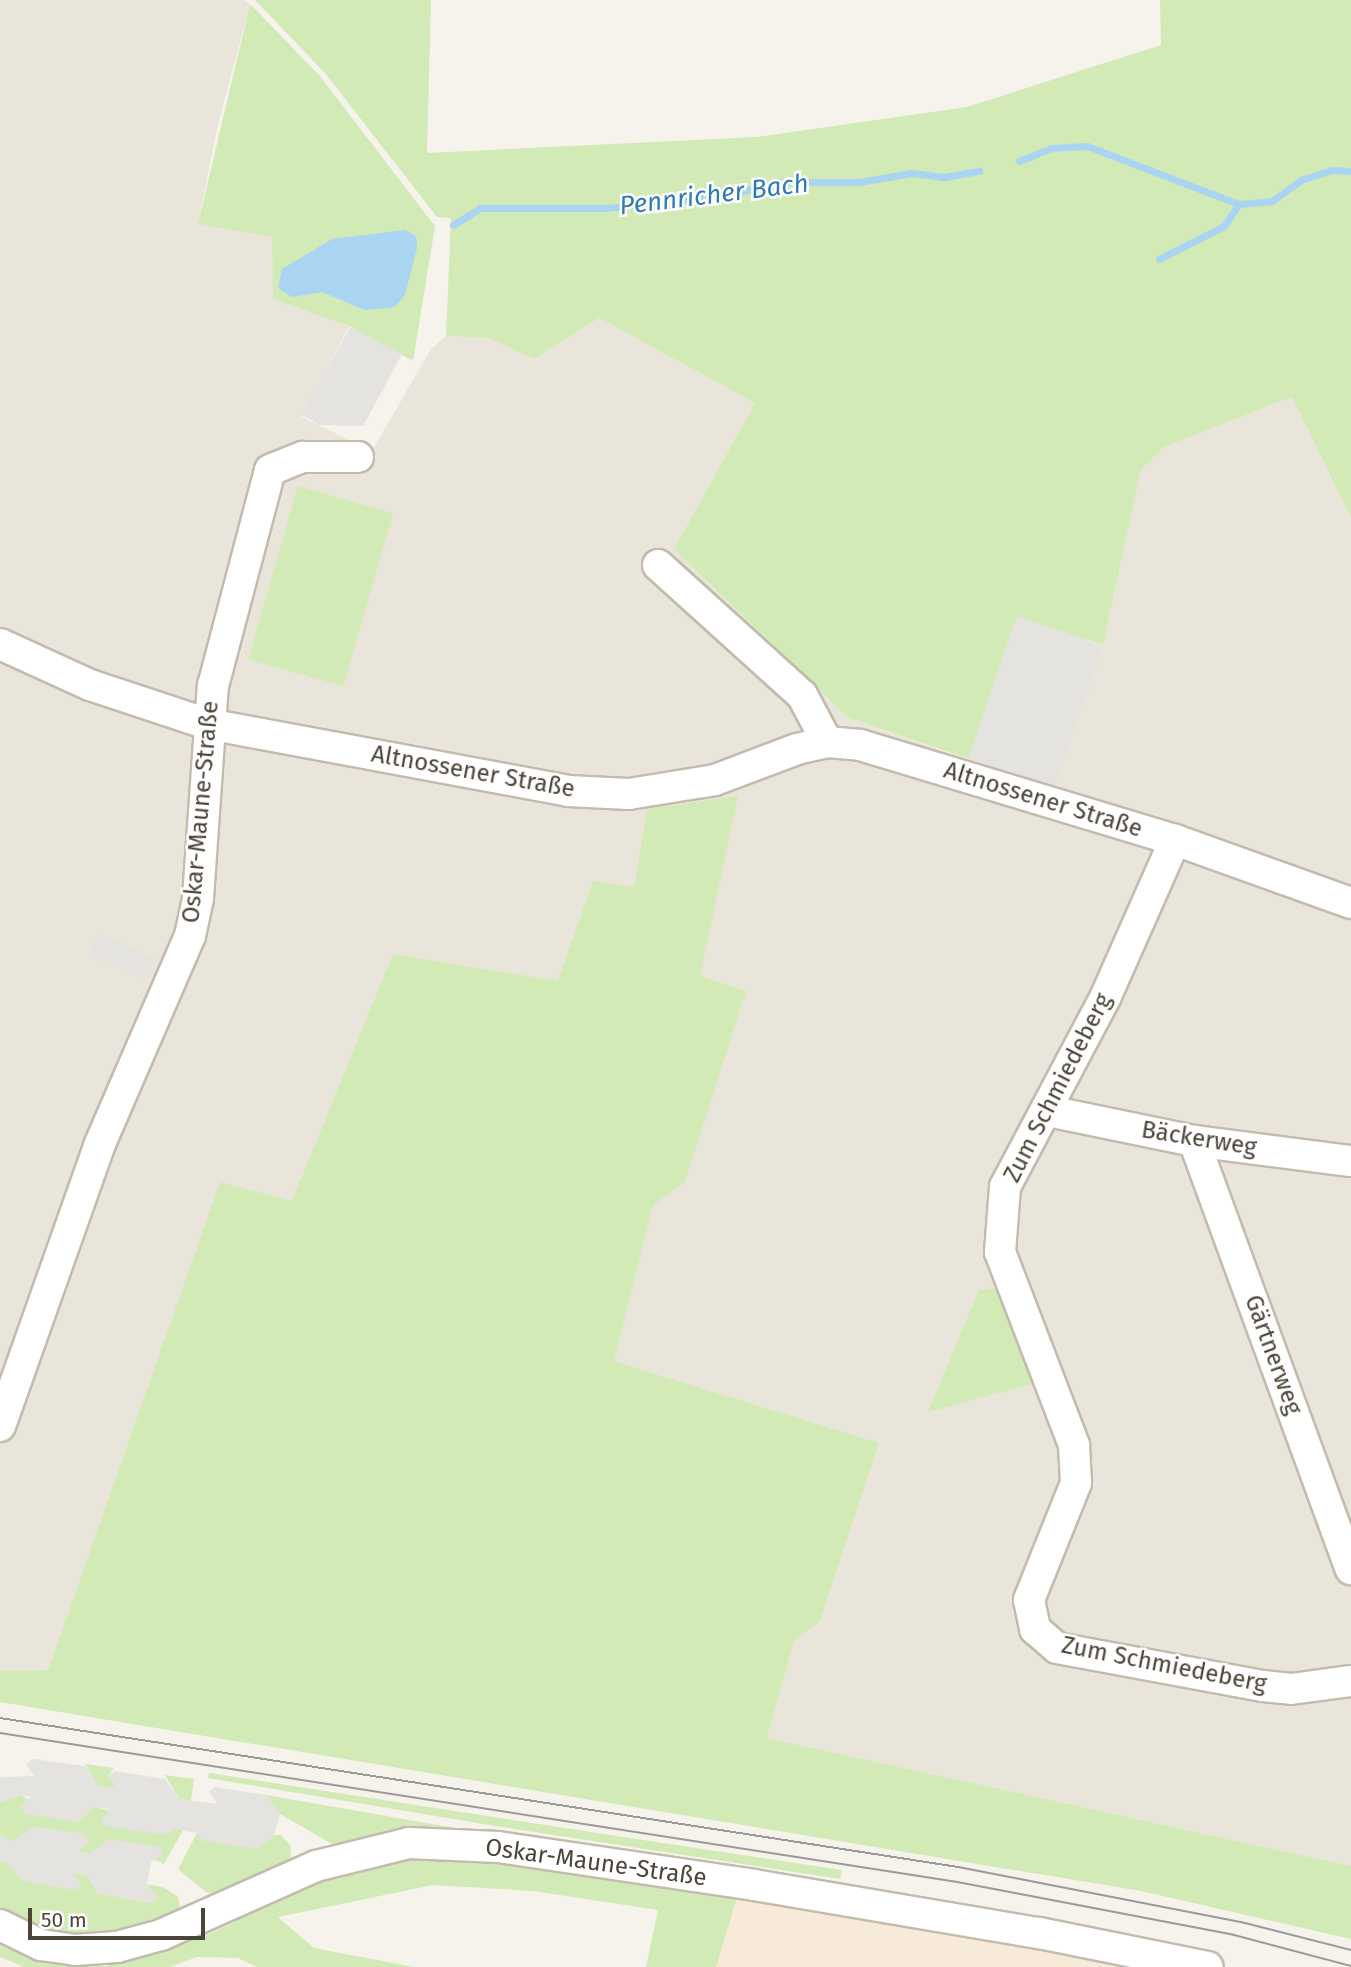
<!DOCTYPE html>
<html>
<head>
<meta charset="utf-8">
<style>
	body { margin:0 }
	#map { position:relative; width:1351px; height:1967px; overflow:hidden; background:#f6f3ec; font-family:"Fira Sans",sans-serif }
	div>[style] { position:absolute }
	.residential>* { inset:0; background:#eae5da }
	.commercial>* { inset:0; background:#f7ead8 }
	.green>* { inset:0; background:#d2eab5; transform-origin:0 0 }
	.parking>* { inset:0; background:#e5e3e0; transform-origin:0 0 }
	.water>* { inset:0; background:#a9d4f2 }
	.stream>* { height:7px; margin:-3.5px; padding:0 3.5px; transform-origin:3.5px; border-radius:3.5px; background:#a9d4f2 }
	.roads { filter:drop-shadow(2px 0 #c2bbae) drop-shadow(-2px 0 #c2bbae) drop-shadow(0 2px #c2bbae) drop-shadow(0 -2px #c2bbae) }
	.minor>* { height:30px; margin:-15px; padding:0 15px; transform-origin:15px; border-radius:15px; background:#fff }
	.tram>* { height:2px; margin:-1px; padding:0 1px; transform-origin:1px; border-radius:1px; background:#9a9a9a }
	span { translate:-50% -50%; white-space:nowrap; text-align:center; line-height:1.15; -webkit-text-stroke:5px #fff; paint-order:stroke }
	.street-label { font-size:24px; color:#4b4439 }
	.water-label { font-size:26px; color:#2e7ab2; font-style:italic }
	.scale { position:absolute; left:28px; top:1908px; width:177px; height:32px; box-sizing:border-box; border:4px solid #4b4439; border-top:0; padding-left:9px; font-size:21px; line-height:24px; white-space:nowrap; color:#4b4439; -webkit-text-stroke:5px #fff; paint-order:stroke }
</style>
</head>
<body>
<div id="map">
	<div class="residential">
		<i style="clip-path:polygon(0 0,244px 0,250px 4px,218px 124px,198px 224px,272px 237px,274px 299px,349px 326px,302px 417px,372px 451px,431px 349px,446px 336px,489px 338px,534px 359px,599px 318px,755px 403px,674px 549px,847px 717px,1052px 789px,1103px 645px,1141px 470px,1164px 447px,1292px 397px,1351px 520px,1351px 1866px,767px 1738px,794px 1641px,820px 1621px,879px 1443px,614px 1361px,292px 1201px,220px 1183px,48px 1670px,0 1671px)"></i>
	</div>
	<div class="commercial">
		<i style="clip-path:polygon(738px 1894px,915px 1926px,1130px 1967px,716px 1967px)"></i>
	</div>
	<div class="green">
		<i style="clip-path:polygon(255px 0,431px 0,427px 153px,757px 137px,967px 107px,1161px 45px,1160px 0,1351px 0,1351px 519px,1292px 397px,1164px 447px,1141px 470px,1103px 645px,1017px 617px,969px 759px,847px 717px,674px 549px,755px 403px,599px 318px,534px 359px,489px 338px,446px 336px,451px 218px,437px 217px,325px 73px)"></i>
		<i style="clip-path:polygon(250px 4px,319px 75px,435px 226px,413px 361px,349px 326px,273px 299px,272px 237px,198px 224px)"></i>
		<i style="left:298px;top:486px;width:99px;height:180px;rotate:16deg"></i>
		<i style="clip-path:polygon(738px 796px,700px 976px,746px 991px,685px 1182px,653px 1205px,614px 1361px,879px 1443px,820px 1621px,794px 1641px,767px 1738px,1351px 1866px,1351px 1939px,1141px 1891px,0 1702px,0 1671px,48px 1670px,220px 1182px,292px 1201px,393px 954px,558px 981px,593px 881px,634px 887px,647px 809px)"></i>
		<i style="clip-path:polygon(997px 1288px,1032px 1384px,928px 1412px,979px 1290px)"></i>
		<i style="clip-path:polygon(85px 1764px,114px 1768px,108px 1776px,117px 1789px,98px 1786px)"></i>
		<i style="clip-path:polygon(209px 1773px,643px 1840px,842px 1870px,840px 1879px,495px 1826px,208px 1778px)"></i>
		<i style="clip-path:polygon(165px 1775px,194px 1779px,191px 1801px,179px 1799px)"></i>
		<i style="clip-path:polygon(20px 1795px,76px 1822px,95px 1807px,183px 1830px,164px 1864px,110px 1839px,89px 1854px,77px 1851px,89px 1843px,83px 1834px,33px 1827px,13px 1842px,0 1836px,0 1802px)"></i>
		<i style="clip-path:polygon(266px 1795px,472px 1831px,406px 1831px,332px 1844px,280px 1814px)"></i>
		<i style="clip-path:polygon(197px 1833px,257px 1849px,274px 1835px,281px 1835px,291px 1846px,290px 1863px,217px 1894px,206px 1892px,178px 1869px)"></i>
		<i style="clip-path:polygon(417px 1856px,512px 1859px,738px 1894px,716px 1967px,646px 1967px,658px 1910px,533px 1891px,433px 1885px,278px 1917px,314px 1948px,414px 1967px,257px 1967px,238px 1958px,197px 1957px,170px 1967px,24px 1967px,0 1957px,0 1945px,32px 1959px,65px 1966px,106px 1966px,134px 1960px,211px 1933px,235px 1922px,241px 1910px,315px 1879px)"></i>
		<i style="clip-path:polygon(0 1861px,81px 1885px,71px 1872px,87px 1875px,98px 1893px,150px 1903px,158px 1897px,147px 1884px,163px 1887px,178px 1897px,180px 1909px,172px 1918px,111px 1933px,67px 1934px,40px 1929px,0 1908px)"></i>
	</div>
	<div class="parking">
		<i style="clip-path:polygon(350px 327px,402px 354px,363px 426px,320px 425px,302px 415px)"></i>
		<i style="left:1017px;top:616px;width:91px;height:151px;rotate:19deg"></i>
		<i style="left:98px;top:933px;width:60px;height:23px;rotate:24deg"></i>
		<i style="clip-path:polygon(34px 1759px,85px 1766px,99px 1786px,117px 1789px,108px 1776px,114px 1771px,165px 1779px,179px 1799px,217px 1804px,209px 1791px,215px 1787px,266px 1795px,280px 1814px,274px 1835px,257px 1849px,203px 1841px,197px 1833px,175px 1829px,166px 1835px,105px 1826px,100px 1819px,110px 1812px,109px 1809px,95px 1807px,76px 1822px,26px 1814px,20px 1806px,31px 1797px,20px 1795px,0 1802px,0 1777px,34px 1776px,26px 1764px)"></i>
		<i style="clip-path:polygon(33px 1827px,84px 1834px,89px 1843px,77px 1851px,89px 1854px,110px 1839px,159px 1847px,163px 1854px,151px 1862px,147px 1884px,158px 1897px,150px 1903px,98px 1893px,87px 1875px,73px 1873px,81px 1886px,75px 1890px,22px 1881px,10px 1864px,0 1861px,0 1836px,13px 1841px)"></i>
	</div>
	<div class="water">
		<i style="clip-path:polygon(405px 230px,416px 236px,417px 248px,405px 295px,395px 307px,365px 310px,322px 292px,292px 297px,278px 288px,282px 269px,332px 239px)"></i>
	</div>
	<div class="stream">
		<i style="left:1019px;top:161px;width:35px;rotate:-22deg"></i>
		<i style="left:1051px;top:148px;width:36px;rotate:-3deg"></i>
		<i style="left:1087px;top:146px;width:163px;rotate:20.9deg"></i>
		<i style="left:1239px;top:204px;width:33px;rotate:-5deg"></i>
		<i style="left:1272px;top:201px;width:36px;rotate:-36deg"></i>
		<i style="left:1301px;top:180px;width:32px;rotate:-18deg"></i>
		<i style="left:1331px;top:170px;width:20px;rotate:3deg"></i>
		<i style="left:453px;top:225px;width:32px;rotate:-32deg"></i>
		<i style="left:480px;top:208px;width:126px"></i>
		<i style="left:606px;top:208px;width:126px;rotate:-6.4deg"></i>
		<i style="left:731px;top:194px;width:50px;rotate:-13.8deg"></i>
		<i style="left:780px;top:182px;width:79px"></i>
		<i style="left:859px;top:182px;width:53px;rotate:-9.8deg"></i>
		<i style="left:911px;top:173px;width:33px;rotate:7deg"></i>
		<i style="left:944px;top:177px;width:36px;rotate:-10deg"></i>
		<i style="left:1159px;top:259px;width:73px;rotate:-26.9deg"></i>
		<i style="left:1224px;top:226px;width:27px;rotate:-56deg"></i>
	</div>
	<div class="roads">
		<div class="minor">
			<i style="left:658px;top:565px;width:194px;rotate:42.1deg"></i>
			<i style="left:802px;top:695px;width:53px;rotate:62deg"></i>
			<i style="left:0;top:644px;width:99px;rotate:24.5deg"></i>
			<i style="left:90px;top:685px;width:124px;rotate:18.3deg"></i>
			<i style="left:208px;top:724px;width:366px;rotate:10.5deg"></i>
			<i style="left:568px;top:791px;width:61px;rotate:2.8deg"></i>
			<i style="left:629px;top:794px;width:87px;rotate:-9.2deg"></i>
			<i style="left:715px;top:780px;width:88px;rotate:-20.7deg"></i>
			<i style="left:797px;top:749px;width:31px;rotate:-13deg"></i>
			<i style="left:827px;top:742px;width:33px;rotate:5deg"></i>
			<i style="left:860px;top:745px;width:329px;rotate:16.8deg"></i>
			<i style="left:1175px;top:840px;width:187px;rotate:19.7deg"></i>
			<i style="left:1175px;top:840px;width:171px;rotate:113.9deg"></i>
			<i style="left:1106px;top:996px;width:216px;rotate:117.9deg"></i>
			<i style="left:1005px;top:1187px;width:65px;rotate:94.4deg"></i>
			<i style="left:1000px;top:1252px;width:207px;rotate:69deg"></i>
			<i style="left:1074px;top:1445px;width:38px;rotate:87deg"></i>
			<i style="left:1076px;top:1483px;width:126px;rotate:111.9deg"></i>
			<i style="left:1029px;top:1600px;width:30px;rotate:78deg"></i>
			<i style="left:1035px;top:1629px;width:29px;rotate:41deg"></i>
			<i style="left:1057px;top:1648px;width:209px;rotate:10.5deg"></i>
			<i style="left:1263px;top:1686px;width:28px;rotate:6deg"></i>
			<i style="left:1291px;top:1689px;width:61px;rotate:-7.6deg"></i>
			<i style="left:1048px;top:1111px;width:149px;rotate:11.6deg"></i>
			<i style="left:1194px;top:1141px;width:158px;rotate:7.3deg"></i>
			<i style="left:1194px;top:1141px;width:456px;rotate:69.9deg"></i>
			<i style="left:0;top:1426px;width:297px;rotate:-70.5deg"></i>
			<i style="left:99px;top:1146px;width:229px;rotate:-66.6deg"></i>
			<i style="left:190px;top:936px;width:39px;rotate:-78deg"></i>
			<i style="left:198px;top:898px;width:213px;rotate:-86deg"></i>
			<i style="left:213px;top:686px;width:223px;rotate:-75.2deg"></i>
			<i style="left:270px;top:470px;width:35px;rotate:-22deg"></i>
			<i style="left:303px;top:457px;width:55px"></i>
			<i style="left:0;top:1925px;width:46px;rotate:26deg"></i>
			<i style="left:41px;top:1945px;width:34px;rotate:8deg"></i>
			<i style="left:75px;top:1950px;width:42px;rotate:-4.1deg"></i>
			<i style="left:117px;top:1947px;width:46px;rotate:-15.3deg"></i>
			<i style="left:161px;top:1935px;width:170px;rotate:-24deg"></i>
			<i style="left:316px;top:1866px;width:96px;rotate:-13.9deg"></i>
			<i style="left:409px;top:1843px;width:89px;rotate:2.6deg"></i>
			<i style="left:498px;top:1847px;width:259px;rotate:8.4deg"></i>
			<i style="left:754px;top:1885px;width:289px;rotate:9.6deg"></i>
			<i style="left:1039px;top:1933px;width:172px;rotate:11.4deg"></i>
		</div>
	</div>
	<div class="tram">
		<i style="left:0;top:1718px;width:970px;rotate:8.84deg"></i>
		<i style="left:958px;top:1867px;width:288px;rotate:11deg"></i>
		<i style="left:1241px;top:1922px;width:114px;rotate:14.3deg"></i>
		<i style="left:0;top:1733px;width:969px;rotate:8.85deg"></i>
		<i style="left:957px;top:1882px;width:282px;rotate:10.8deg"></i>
		<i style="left:1234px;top:1935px;width:121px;rotate:14.8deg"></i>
	</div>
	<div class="street-label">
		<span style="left:473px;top:772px;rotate:10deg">Altnossener Straße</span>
		<span style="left:1043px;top:800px;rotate:17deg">Altnossener Straße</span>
		<span style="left:201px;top:812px;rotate:-85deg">Oskar-Maune-Straße</span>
		<span style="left:1058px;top:1088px;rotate:-63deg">Zum Schmiedeberg</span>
		<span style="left:1199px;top:1139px;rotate:9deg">Bäckerweg</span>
		<span style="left:1273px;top:1355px;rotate:70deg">Gärtnerweg</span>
		<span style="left:1164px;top:1665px;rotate:11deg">Zum Schmiedeberg</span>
		<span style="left:596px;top:1863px;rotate:8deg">Oskar-Maune-Straße</span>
	</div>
	<div class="water-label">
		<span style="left:714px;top:195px;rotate:-7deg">Pennricher Bach</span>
	</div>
	<div class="scale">50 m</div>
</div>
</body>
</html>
